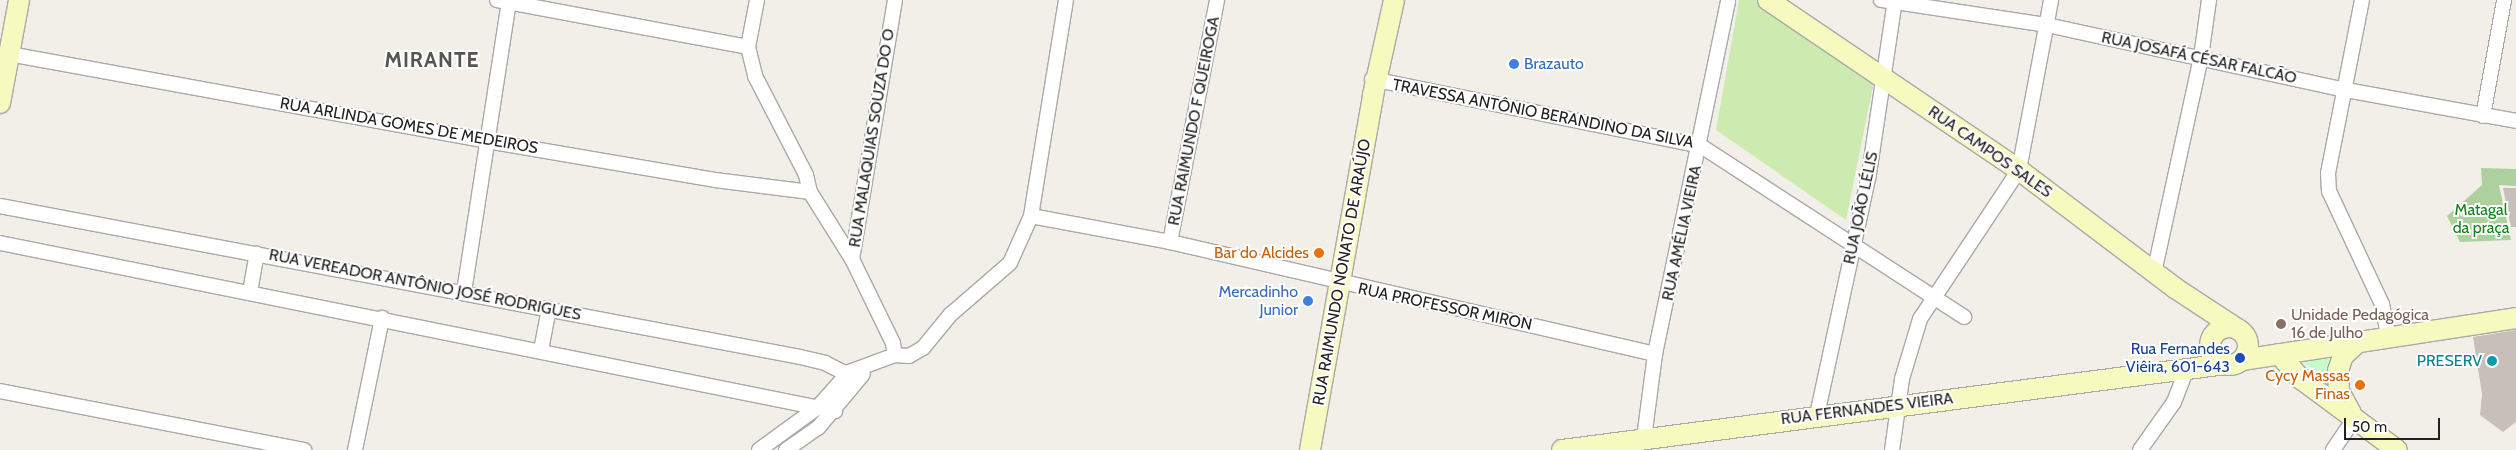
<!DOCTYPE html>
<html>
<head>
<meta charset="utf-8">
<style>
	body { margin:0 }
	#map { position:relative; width:2516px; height:450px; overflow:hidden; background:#f2efe9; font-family:Cabin,sans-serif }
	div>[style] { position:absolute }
	.grass>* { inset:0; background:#cdebb0 }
	.forest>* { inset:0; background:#add19e }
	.park>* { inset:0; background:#c8facc }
	.building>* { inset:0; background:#c7bfb8 }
	.roads { filter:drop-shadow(1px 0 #a9a9a9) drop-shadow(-1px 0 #a9a9a9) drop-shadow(0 1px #a9a9a9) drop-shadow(0 -1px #a9a9a9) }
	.street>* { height:14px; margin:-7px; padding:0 7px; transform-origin:7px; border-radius:7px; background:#fff }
	.secondary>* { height:20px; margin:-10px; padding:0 10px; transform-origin:10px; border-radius:10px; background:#f7fabf }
	.secondary>.ring { margin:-10px; padding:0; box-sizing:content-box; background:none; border:20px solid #f7fabf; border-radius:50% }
	.dots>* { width:14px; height:14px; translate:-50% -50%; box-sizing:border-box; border:2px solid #fff; border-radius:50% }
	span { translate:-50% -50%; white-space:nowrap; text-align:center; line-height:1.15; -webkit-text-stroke:4px #fff; paint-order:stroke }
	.street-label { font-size:16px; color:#222 }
	.shop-label { font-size:16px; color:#366cbe }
	.left { translate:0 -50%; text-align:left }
	.right { translate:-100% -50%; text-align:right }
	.park-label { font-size:16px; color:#0c8416 }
	.food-label { font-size:16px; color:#c56008 }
	.education-label { font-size:16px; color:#785e54 }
	.transit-label { font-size:16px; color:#164399 }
	.culture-label { font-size:16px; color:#0d838f }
	.district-label { font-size:21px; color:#555; font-weight:700; letter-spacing:1px }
	.scale { position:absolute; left:2344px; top:418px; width:96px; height:22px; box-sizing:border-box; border:2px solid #222; border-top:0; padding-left:6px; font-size:15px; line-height:18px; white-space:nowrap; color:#222; -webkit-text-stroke:4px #fff; paint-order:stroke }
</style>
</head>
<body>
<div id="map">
	<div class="grass">
		<i style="clip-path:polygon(1739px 0,1760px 0,1874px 81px,1846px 220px,1716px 130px)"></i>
	</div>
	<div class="forest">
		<i style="clip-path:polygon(2481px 168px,2516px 169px,2516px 186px,2499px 185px,2511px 240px,2460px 242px,2447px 216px,2482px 185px)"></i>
	</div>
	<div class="park">
		<i style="clip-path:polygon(2333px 353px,2326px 377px,2297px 359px)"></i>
	</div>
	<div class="building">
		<i style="clip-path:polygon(2503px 188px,2516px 188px,2516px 227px,2511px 227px)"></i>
		<i style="clip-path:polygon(2516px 330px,2516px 422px,2503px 432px,2480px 415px,2482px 394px,2473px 337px)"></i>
	</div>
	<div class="roads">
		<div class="street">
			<i style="left:497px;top:0;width:255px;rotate:10.6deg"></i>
			<i style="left:757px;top:0;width:48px;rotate:100.8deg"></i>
			<i style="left:748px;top:47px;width:30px;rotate:76deg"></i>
			<i style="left:755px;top:76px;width:111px;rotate:62.7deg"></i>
			<i style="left:806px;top:175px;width:17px;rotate:77deg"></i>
			<i style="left:810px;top:192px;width:79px;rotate:57.9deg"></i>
			<i style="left:895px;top:0;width:263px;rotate:99.4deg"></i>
			<i style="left:852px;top:259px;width:93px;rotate:64deg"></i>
			<i style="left:893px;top:343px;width:12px;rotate:81deg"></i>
			<i style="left:1881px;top:0;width:168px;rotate:8.6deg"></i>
			<i style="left:2047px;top:25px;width:306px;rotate:12.3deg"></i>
			<i style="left:2346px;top:90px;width:173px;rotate:10.3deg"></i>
			<i style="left:2362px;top:0;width:176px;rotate:101.1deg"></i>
			<i style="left:2328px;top:173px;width:18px;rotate:87deg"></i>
			<i style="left:2329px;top:191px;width:125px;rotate:64.9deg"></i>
			<i style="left:2382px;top:304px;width:33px;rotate:79deg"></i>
			<i style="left:9px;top:54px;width:486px;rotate:10.3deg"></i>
			<i style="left:487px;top:141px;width:231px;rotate:9.7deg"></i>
			<i style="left:715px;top:180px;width:96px;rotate:7.2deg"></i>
			<i style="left:1372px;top:79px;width:336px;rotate:11.5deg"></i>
			<i style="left:1701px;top:146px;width:314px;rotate:33deg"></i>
			<i style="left:2483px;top:116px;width:118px;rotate:-79.7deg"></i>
			<i style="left:0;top:206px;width:814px;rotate:10.69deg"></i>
			<i style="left:800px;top:357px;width:26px;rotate:13deg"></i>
			<i style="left:825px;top:363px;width:37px;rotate:27deg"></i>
			<i style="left:1031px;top:216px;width:141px;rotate:10.6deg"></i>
			<i style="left:1170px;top:242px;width:498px;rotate:13deg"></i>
			<i style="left:1170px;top:242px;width:247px;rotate:-79deg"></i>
			<i style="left:0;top:243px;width:852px;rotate:11.38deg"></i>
			<i style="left:2154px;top:273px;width:221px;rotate:-77.7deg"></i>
			<i style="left:2201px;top:57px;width:58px;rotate:-82deg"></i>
			<i style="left:250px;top:292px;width:39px;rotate:-80deg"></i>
			<i style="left:464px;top:292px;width:293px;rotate:-81.2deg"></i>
			<i style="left:541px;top:350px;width:42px;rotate:-79deg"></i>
			<i style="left:849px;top:372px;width:49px;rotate:-20.3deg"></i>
			<i style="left:895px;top:355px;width:14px;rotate:4deg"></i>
			<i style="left:909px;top:356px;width:16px;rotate:-30deg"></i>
			<i style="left:923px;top:348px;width:43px;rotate:-50.7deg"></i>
			<i style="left:950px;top:315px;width:79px;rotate:-40.9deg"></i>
			<i style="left:1010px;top:263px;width:51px;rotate:-65.9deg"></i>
			<i style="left:1031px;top:216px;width:219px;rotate:-80.8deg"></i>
			<i style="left:0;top:391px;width:310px;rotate:11deg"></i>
			<i style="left:1817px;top:415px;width:247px;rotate:-77.8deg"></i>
			<i style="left:1869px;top:174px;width:176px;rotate:-81.5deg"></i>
			<i style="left:1644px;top:438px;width:85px;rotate:-82.5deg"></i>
			<i style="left:1655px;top:354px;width:361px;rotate:-78.3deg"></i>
			<i style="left:355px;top:450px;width:135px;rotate:-78.4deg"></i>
			<i style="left:759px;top:450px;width:73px;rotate:-36.1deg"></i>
			<i style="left:818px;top:407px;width:47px;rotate:-48.5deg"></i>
			<i style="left:786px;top:450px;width:39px;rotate:-35deg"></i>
			<i style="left:818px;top:428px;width:70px;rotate:-50.2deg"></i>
			<i style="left:1892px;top:450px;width:72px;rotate:-82deg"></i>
			<i style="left:1902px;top:379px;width:63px;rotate:-73.3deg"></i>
			<i style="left:1920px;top:319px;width:179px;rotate:-56.4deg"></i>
			<i style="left:2019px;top:170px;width:173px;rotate:-79.3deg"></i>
			<i style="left:2140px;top:450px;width:59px;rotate:-54.7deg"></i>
			<i style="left:2174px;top:402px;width:33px;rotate:-69deg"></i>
			<i style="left:2333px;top:450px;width:37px;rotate:-56deg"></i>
		</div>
		<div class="secondary">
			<i style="left:1768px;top:0;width:303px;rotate:34.1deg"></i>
			<i style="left:2019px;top:170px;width:196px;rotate:37.1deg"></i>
			<i style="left:2175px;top:288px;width:73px;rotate:33.3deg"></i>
			<i style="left:0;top:103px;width:105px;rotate:-79.5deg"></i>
			<i class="ring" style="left:2210px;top:327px;width:18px;height:18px"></i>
			<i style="left:2279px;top:354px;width:33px;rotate:49deg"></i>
			<i style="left:2301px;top:379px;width:119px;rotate:36.5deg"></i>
			<i style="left:2242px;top:360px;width:277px;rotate:-8.7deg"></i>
			<i style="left:2351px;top:413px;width:25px;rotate:-119deg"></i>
			<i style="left:2339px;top:391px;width:20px;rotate:-93deg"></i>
			<i style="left:2338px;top:371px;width:16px;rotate:-72deg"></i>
			<i style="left:2343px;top:356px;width:22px;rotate:-43deg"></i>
			<i style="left:1310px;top:450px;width:361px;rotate:-79.9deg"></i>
			<i style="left:1373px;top:95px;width:97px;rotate:-77.5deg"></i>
			<i style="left:1562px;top:450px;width:670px;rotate:-7.38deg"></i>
		</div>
	</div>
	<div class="dots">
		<i style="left:1514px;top:64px;background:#3f7fe0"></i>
		<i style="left:1319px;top:253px;background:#e8710a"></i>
		<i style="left:1308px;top:301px;background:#3f7fe0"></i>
		<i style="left:2281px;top:324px;background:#8d6e63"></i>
		<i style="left:2240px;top:358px;background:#1a4fb4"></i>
		<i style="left:2492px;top:361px;background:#0f9aa8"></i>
		<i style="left:2360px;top:385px;background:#e8710a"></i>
	</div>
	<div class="street-label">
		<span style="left:2199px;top:58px;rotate:12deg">RUA JOSAFÁ CÉSAR FALCÃO</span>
		<span style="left:1543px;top:114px;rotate:11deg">TRAVESSA ANTÔNIO BERANDINO DA SILVA</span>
		<span style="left:1194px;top:121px;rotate:-79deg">RUA RAIMUNDO F QUEIROGA</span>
		<span style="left:409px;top:126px;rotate:10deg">RUA ARLINDA GOMES DE MEDEIROS</span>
		<span style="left:872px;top:138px;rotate:-81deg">RUA MALAQUIAS SOUZA DO O</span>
		<span style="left:1990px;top:152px;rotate:35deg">RUA CAMPOS SALES</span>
		<span style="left:1861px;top:208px;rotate:-78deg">RUA JOÃO LÉLIS</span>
		<span style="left:1682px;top:233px;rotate:-78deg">RUA AMÉLIA VIEIRA</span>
		<span style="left:1342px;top:272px;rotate:-80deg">RUA RAIMUNDO NONATO DE ARAÚJO</span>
		<span style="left:425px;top:285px;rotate:11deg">RUA VEREADOR ANTÔNIO JOSÉ RODRIGUES</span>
		<span style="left:1445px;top:307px;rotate:12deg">RUA PROFESSOR MIRON</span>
		<span style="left:1867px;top:409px;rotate:-7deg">RUA FERNANDES VIEIRA</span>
	</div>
	<div class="shop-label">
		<span class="left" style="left:1524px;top:64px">Brazauto</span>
		<span class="right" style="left:1298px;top:301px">Mercadinho<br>Junior</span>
	</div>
	<div class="park-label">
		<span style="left:2481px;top:219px">Matagal<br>da praça</span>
	</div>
	<div class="food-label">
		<span class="right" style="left:1309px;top:253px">Bar do Alcides</span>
		<span class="right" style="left:2350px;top:385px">Cycy Massas<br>Finas</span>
	</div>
	<div class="education-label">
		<span class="left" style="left:2291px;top:324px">Unidade Pedagógica<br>16 de Julho</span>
	</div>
	<div class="transit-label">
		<span class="right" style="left:2230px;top:358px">Rua Fernandes<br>Viêira, 601-643</span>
	</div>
	<div class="culture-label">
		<span class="right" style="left:2482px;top:361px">PRESERV</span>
	</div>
	<div class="district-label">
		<span style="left:432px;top:60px">MIRANTE</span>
	</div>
	<div class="scale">50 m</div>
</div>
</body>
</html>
